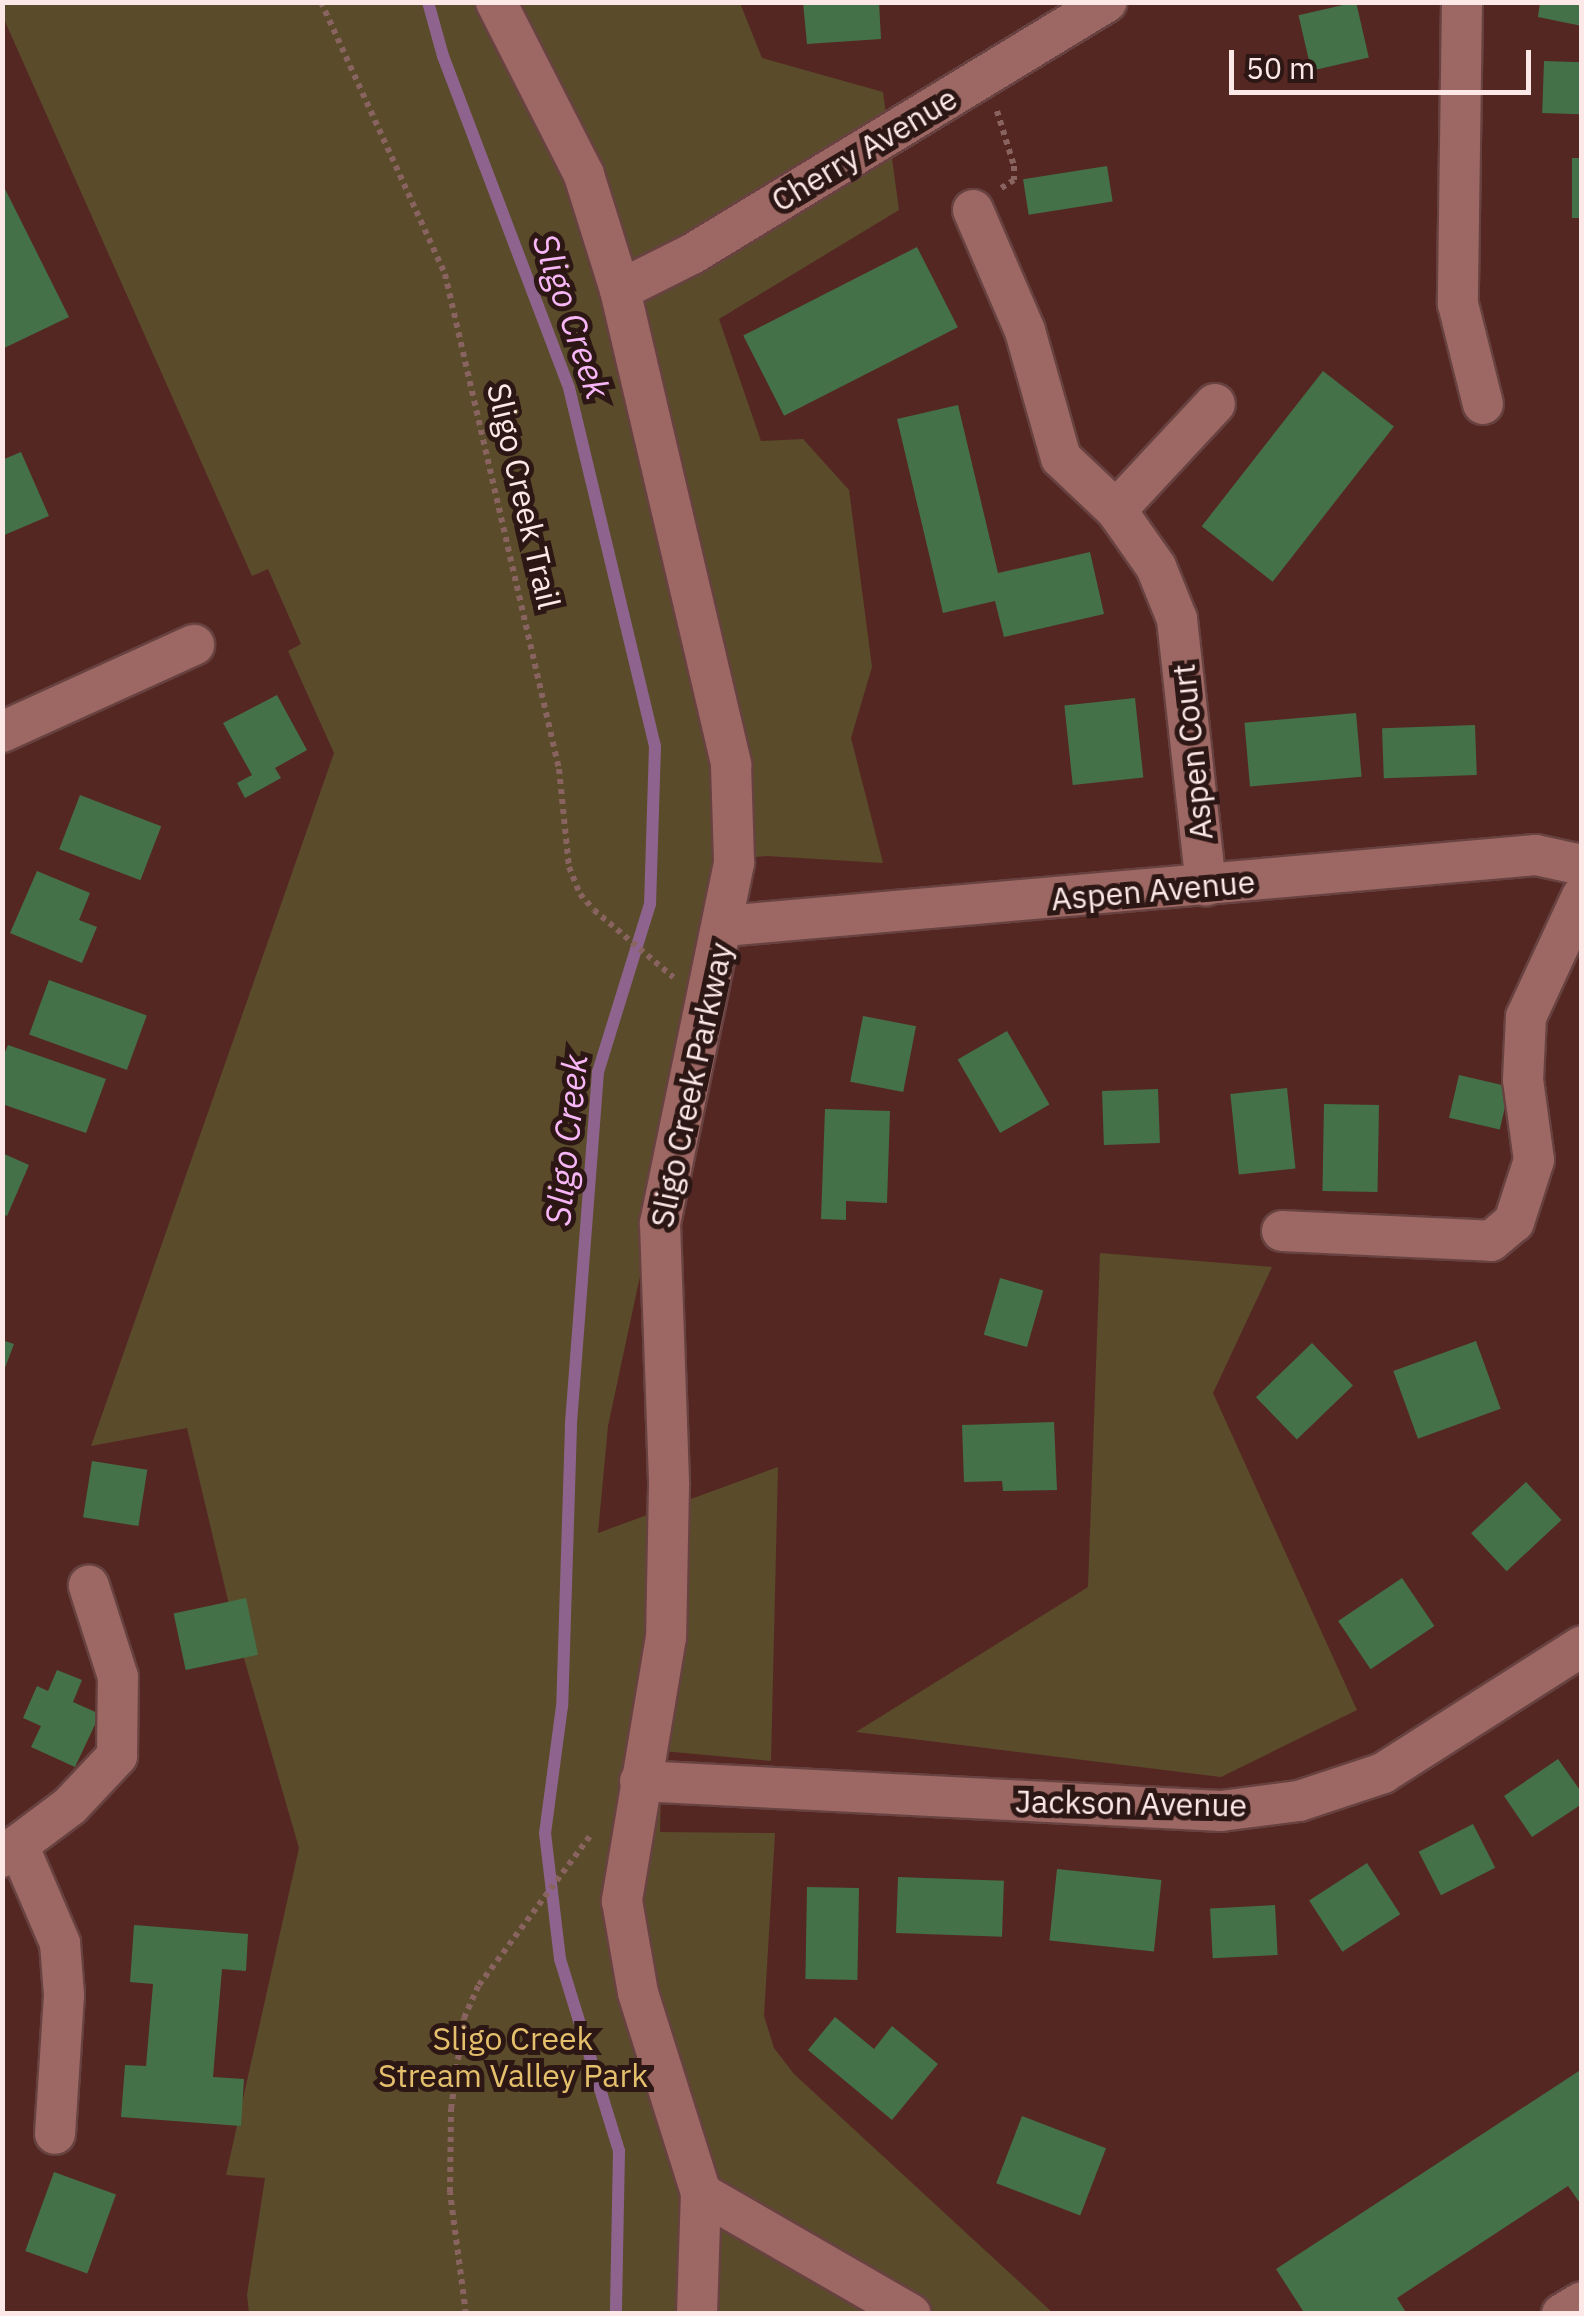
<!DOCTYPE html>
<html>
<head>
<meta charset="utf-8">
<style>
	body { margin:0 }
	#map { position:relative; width:1584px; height:2316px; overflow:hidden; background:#552723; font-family:"IBM Plex Sans",sans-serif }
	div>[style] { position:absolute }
	.green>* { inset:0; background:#5a4b2b }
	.stream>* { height:12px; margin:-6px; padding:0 6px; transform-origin:6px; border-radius:6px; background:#8e648e }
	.building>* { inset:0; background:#447148; transform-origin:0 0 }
	.path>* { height:6px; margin-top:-3px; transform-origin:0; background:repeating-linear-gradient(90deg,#89635f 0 5px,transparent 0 10px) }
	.roads { filter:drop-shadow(2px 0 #674240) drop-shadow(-2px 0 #674240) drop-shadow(0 2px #674240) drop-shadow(0 -2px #674240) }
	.minor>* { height:40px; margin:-20px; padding:0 20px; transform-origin:20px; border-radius:20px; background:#9d6863 }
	span { translate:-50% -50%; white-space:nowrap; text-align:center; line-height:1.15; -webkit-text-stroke:10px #2c1715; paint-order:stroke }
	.street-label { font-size:32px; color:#fce9e7 }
	.park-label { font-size:32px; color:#e4bf6c }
	.water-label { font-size:35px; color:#f7b7f7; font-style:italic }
	.frame { position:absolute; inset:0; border:5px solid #fce9e7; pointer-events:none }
	.scale { position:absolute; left:1229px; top:50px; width:302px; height:45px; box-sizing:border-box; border:5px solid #fce9e7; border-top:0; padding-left:12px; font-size:30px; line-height:35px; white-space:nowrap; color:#fce9e7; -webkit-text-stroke:8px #2c1715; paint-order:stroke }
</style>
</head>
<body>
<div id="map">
	<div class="green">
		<i style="clip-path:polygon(2px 3px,740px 3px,762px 58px,883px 92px,899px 210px,719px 319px,761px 441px,803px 439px,849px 490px,872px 667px,851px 738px,883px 863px,767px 856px,725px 860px,722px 892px,608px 1426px,598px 1533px,778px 1467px,771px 1761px,662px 1751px,660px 1832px,775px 1833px,764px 2016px,774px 2048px,794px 2074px,1053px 2313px,249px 2313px,247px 2295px,265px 2178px,226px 2175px,299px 1848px,232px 1617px,187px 1428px,91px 1446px,334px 753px,288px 651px,301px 644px,268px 569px,252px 576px,3px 17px)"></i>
		<i style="clip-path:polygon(1100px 1253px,1272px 1267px,1213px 1393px,1357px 1710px,1221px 1777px,856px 1732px,1088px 1587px)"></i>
	</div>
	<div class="stream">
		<i style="left:428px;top:2px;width:56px;rotate:74.5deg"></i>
		<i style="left:443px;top:56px;width:355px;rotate:69.2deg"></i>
		<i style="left:569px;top:388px;width:368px;rotate:76.5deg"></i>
		<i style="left:655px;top:746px;width:158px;rotate:91.8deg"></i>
		<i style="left:650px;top:904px;width:176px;rotate:107.2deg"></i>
		<i style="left:598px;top:1072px;width:355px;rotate:94.4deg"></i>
		<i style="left:571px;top:1426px;width:280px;rotate:91.8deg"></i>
		<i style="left:562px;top:1706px;width:128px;rotate:97.6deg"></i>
		<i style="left:545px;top:1833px;width:127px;rotate:83.2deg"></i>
		<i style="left:560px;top:1959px;width:201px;rotate:72.9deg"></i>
		<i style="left:619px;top:2151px;width:163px;rotate:91.1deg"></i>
	</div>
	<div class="building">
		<i style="clip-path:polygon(803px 2px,879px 2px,881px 39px,807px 44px)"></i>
		<i style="left:1356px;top:2px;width:57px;height:59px;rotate:77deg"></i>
		<i style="clip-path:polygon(1540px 2px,1582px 2px,1582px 26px,1538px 17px)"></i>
		<i style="left:1544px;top:61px;width:38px;height:52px;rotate:2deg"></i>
		<i style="left:1572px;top:158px;width:10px;height:60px"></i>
		<i style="left:1107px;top:166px;width:36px;height:85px;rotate:81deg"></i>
		<i style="clip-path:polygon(2px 183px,69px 317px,2px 349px)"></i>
		<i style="left:917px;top:247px;width:90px;height:195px;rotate:63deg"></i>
		<i style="left:1323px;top:371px;width:90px;height:197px;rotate:38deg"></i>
		<i style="clip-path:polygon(958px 405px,998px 573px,1090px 552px,1104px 614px,1004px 637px,995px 601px,943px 613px,897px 419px)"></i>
		<i style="clip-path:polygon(21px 452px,49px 516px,2px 536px,2px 460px)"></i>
		<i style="clip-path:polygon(277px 695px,307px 750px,275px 768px,281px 778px,245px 798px,237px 783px,252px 775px,223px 723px)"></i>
		<i style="left:1135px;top:698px;width:80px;height:71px;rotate:84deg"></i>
		<i style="left:1356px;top:713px;width:64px;height:112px;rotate:85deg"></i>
		<i style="left:1475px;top:725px;width:50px;height:93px;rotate:88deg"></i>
		<i style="left:80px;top:795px;width:87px;height:58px;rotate:21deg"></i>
		<i style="clip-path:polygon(37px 871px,90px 893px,79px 920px,97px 927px,82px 963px,10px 933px)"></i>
		<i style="left:49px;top:980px;width:104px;height:58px;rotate:20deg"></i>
		<i style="left:863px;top:1016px;width:54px;height:67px;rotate:11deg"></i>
		<i style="left:1007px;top:1031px;width:85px;height:57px;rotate:60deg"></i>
		<i style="clip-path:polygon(8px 1045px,106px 1079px,86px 1133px,2px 1104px,2px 1059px)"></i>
		<i style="left:1459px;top:1075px;width:52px;height:44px;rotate:13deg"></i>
		<i style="left:1287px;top:1088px;width:81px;height:57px;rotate:84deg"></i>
		<i style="left:1158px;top:1089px;width:54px;height:56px;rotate:88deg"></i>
		<i style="left:1324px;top:1104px;width:55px;height:87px;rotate:1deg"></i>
		<i style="clip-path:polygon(825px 1109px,890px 1111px,887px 1203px,846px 1201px,846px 1220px,821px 1219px)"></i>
		<i style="clip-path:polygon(2px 1153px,29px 1165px,7px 1216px,2px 1214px)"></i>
		<i style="left:1000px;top:1278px;width:45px;height:59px;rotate:16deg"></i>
		<i style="clip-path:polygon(2px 1340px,14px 1344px,3px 1373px,2px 1373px)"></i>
		<i style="left:1476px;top:1341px;width:72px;height:88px;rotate:70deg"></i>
		<i style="left:1312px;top:1343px;width:59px;height:78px;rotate:46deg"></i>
		<i style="clip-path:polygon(1054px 1422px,1057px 1490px,1003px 1491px,1002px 1481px,964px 1482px,962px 1425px)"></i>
		<i style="left:92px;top:1461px;width:56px;height:57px;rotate:9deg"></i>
		<i style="left:1526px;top:1482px;width:52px;height:75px;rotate:47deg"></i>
		<i style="left:1402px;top:1578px;width:58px;height:77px;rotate:56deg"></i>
		<i style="left:246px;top:1598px;width:58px;height:74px;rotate:78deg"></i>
		<i style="clip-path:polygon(57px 1670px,82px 1680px,73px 1702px,100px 1714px,75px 1767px,31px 1747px,41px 1726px,23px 1718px,37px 1686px,48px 1691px)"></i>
		<i style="clip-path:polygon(1558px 1759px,1582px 1793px,1582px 1804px,1532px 1837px,1504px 1796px)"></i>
		<i style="left:1473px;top:1824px;width:49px;height:61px;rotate:63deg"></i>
		<i style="left:1367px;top:1863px;width:61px;height:69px;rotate:57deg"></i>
		<i style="left:1057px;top:1869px;width:105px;height:72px;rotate:6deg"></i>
		<i style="left:898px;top:1877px;width:106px;height:56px;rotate:2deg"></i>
		<i style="left:807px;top:1887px;width:52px;height:92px;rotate:1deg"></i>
		<i style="left:1275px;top:1905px;width:50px;height:65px;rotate:87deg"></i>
		<i style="clip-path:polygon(134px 1925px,248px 1934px,246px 1971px,222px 1969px,213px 2077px,244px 2079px,241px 2126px,121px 2117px,125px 2065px,146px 2066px,153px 1984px,130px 1982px)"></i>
		<i style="clip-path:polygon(835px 2017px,874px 2049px,892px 2026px,938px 2064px,892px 2120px,808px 2050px)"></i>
		<i style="clip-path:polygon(1582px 2069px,1582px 2206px,1568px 2186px,1397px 2298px,1407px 2314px,1305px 2314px,1276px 2269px)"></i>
		<i style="left:1022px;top:2116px;width:90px;height:72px;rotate:21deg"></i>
		<i style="left:54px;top:2172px;width:66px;height:84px;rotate:20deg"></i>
	</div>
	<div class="path">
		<i style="left:321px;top:2px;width:299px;rotate:65.5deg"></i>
		<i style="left:445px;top:274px;width:508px;rotate:77.03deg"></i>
		<i style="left:559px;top:769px;width:99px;rotate:84.2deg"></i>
		<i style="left:569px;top:867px;width:29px;rotate:68deg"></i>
		<i style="left:580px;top:894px;width:21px;rotate:49deg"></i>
		<i style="left:594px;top:910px;width:104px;rotate:40.3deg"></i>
		<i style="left:997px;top:111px;width:58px;rotate:72.8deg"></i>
		<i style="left:1014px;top:166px;width:14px;rotate:90deg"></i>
		<i style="left:1014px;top:180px;width:15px;rotate:148deg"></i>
		<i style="left:466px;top:2314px;width:123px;rotate:-97.5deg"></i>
		<i style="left:450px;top:2192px;width:83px;rotate:-89.3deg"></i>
		<i style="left:451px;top:2109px;width:92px;rotate:-81.9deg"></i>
		<i style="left:464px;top:2018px;width:36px;rotate:-66deg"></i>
		<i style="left:479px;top:1985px;width:187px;rotate:-53.3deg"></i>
	</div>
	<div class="roads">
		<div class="minor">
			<i style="left:496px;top:2px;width:194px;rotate:63deg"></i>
			<i style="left:584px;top:175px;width:121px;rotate:72.6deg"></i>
			<i style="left:620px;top:290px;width:488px;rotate:76.8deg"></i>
			<i style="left:731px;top:765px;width:98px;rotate:88.2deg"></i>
			<i style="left:734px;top:863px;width:368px;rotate:101.6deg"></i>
			<i style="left:660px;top:1223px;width:263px;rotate:88deg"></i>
			<i style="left:669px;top:1486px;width:151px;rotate:91.1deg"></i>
			<i style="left:666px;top:1637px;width:268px;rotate:99.5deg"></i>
			<i style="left:622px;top:1901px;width:93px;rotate:80.1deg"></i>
			<i style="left:638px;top:1993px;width:210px;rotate:72.5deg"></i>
			<i style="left:701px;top:2193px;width:121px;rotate:91.9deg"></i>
			<i style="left:1462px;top:2px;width:302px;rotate:90.8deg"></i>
			<i style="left:1458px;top:304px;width:103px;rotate:76deg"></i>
			<i style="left:973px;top:210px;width:132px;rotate:66.7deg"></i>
			<i style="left:1025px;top:331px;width:132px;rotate:74.2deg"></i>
			<i style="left:1061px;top:458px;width:76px;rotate:43.4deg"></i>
			<i style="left:1116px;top:510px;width:70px;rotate:54.9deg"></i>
			<i style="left:1156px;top:567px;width:56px;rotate:68deg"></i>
			<i style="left:1177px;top:619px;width:268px;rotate:83.8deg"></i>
			<i style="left:620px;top:290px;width:80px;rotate:-26.6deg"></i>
			<i style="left:692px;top:254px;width:485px;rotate:-31.3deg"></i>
			<i style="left:1116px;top:510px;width:145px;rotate:-47deg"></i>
			<i style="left:2px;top:732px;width:211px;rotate:-24.4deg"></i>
			<i style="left:724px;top:926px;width:815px;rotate:-5deg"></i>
			<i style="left:1536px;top:855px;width:47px;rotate:12.3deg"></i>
			<i style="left:1282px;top:1231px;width:209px;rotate:2.7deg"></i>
			<i style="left:1491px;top:1241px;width:30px;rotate:-40deg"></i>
			<i style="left:1514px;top:1222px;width:65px;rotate:-72.1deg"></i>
			<i style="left:1534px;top:1160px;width:81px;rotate:-97.8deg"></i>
			<i style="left:1523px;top:1080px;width:63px;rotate:-87.3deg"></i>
			<i style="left:1526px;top:1017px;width:133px;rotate:-65.2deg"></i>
			<i style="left:640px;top:1781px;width:582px;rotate:2.96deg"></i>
			<i style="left:1221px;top:1811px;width:79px;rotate:-7.3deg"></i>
			<i style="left:1299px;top:1801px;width:89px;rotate:-18.4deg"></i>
			<i style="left:1383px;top:1773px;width:236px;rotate:-32.5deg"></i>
			<i style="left:18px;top:1845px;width:107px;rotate:66.8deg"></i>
			<i style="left:60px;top:1943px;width:52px;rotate:85.6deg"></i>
			<i style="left:64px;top:1995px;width:139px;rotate:93.7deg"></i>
			<i style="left:2px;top:1857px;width:85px;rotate:-36.9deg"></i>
			<i style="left:70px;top:1806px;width:69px;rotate:-46.8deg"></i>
			<i style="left:117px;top:1756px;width:79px;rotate:-89.3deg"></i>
			<i style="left:118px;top:1677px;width:96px;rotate:-107.7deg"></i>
			<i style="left:701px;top:2193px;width:242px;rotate:30deg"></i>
			<i style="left:1562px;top:2314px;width:23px;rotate:-31deg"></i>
		</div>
	</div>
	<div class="street-label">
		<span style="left:864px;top:149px;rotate:-31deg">Cherry Avenue</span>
		<span style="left:524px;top:496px;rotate:77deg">Sligo Creek Trail</span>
		<span style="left:1192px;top:752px;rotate:-96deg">Aspen Court</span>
		<span style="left:1153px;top:890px;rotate:-5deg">Aspen Avenue</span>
		<span style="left:691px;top:1085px;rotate:-78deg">Sligo Creek Parkway</span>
		<span style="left:1131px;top:1803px;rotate:1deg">Jackson Avenue</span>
	</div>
	<div class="park-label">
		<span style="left:513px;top:2057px">Sligo Creek<br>Stream Valley Park</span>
	</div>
	<div class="water-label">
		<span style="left:572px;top:316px;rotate:71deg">Sligo Creek</span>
		<span style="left:566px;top:1140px;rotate:-84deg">Sligo Creek</span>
	</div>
	<div class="frame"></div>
	<div class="scale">50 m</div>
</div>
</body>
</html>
